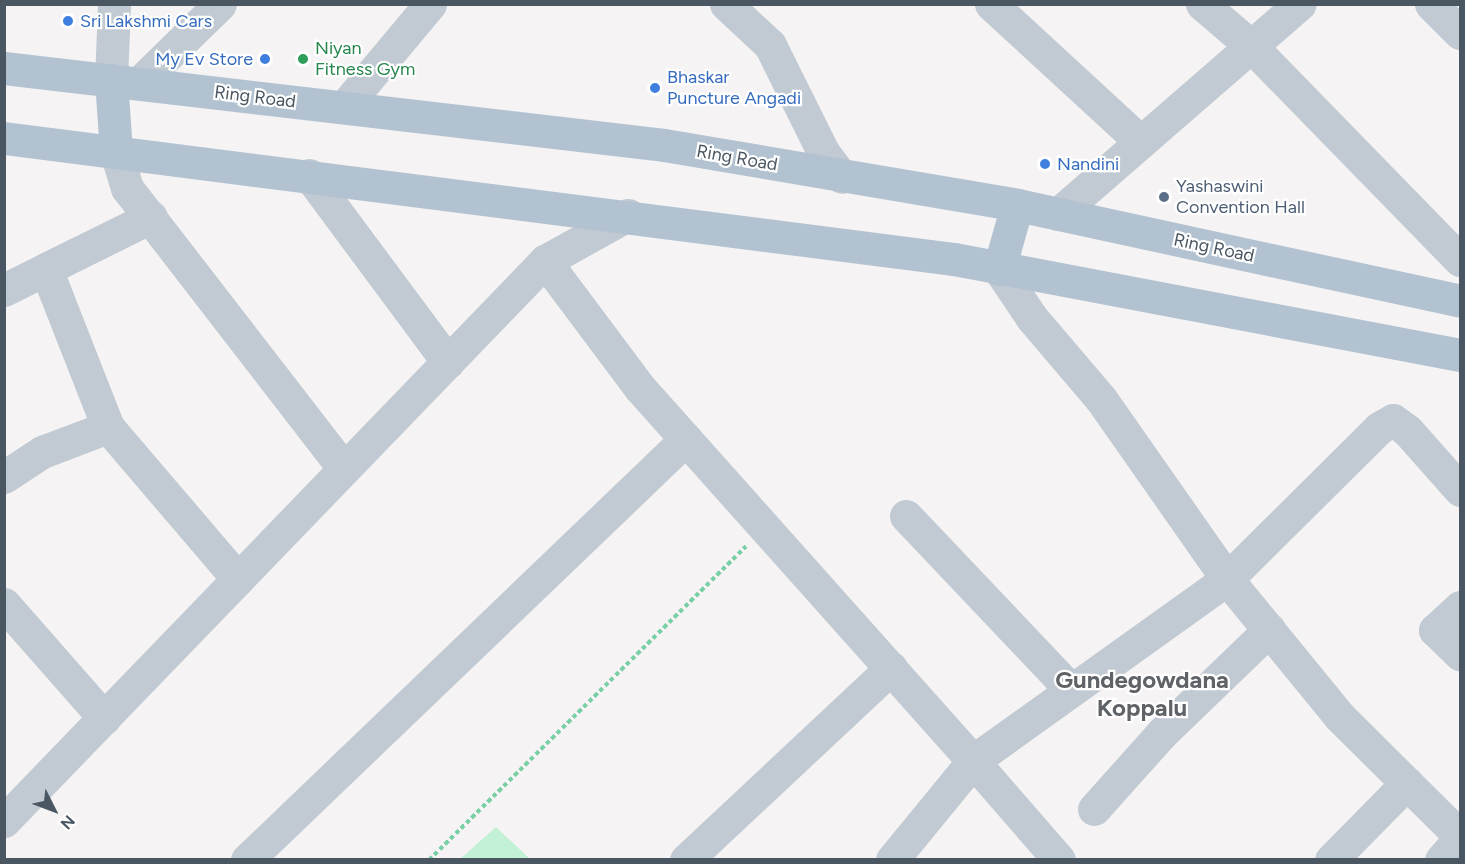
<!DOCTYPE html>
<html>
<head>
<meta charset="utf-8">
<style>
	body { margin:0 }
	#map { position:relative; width:1465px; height:864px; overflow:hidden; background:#f5f3f3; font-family:Figtree,sans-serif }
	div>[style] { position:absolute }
	.green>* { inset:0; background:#c3f1d5 }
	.path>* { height:4px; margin-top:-2px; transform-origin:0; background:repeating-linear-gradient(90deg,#7ad0a6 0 4.5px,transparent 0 7.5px) }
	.minor>* { height:33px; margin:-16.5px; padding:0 16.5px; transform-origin:16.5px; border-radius:16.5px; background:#c1cad2 }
	.major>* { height:33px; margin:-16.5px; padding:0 16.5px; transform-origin:16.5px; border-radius:16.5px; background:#b3c2d1 }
	.dots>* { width:16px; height:16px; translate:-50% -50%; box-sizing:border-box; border:3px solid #fff; border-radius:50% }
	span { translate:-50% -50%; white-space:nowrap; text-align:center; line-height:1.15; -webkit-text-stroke:4.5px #fff; paint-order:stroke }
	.shop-label { font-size:18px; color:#366cbe }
	.left { translate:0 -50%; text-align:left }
	.right { translate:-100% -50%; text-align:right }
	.leisure-label { font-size:18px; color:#27864d }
	.street-label { font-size:18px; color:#4a5661 }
	.service-label { font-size:18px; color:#4e5e75 }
	.district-label { font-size:24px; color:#5f6368; font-weight:700 }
	.frame { position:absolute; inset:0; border:6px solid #4a5661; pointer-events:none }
	.north { position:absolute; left:24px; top:780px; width:60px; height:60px; -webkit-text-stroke:4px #fff; paint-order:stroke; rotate:132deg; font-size:16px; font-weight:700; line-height:24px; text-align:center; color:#4a5661 }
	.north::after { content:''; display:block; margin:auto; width:21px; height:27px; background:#4a5661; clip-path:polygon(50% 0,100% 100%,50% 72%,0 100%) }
</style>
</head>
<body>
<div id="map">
	<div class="green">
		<i style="clip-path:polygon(496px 827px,530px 859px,460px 859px)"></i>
	</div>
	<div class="path">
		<i style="left:429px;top:860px;width:446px;rotate:-44.7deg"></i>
	</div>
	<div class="minor">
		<i style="left:726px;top:4px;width:60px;rotate:43deg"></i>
		<i style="left:770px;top:45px;width:119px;rotate:63.6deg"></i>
		<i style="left:823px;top:152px;width:31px;rotate:53deg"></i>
		<i style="left:991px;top:4px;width:201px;rotate:42.6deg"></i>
		<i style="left:1202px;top:4px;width:65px;rotate:40.6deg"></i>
		<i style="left:1251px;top:46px;width:299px;rotate:45.7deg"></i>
		<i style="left:1431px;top:4px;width:41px;rotate:45deg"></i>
		<i style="left:111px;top:80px;width:76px;rotate:-87.7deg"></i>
		<i style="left:139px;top:83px;width:113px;rotate:-44.3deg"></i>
		<i style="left:344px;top:107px;width:134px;rotate:-50.1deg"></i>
		<i style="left:116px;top:152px;width:38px;rotate:73deg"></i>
		<i style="left:127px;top:188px;width:355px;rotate:52.3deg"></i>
		<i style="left:309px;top:175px;width:233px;rotate:53.4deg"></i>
		<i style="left:1058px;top:214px;width:320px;rotate:-41deg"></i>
		<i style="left:151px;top:217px;width:117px;rotate:153.7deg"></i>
		<i style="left:46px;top:269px;width:170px;rotate:68.6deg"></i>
		<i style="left:108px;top:427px;width:200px;rotate:49.5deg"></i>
		<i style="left:545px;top:261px;width:159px;rotate:53.2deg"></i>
		<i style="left:640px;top:388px;width:500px;rotate:48.24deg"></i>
		<i style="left:973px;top:761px;width:312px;rotate:-35.6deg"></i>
		<i style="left:1227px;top:579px;width:214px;rotate:-44.8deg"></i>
		<i style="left:1379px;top:428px;width:16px;rotate:-30deg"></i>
		<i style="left:1393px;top:420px;width:17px;rotate:36deg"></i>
		<i style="left:1407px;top:430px;width:80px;rotate:48.5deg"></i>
		<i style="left:999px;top:269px;width:59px;rotate:56deg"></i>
		<i style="left:1032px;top:318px;width:106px;rotate:49.6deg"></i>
		<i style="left:1101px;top:399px;width:220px;rotate:55deg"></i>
		<i style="left:1227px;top:579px;width:177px;rotate:50.7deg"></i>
		<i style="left:1339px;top:716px;width:170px;rotate:44.8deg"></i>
		<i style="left:4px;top:290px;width:47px;rotate:-26.6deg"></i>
		<i style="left:4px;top:477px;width:45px;rotate:-33.3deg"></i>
		<i style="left:42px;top:452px;width:71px;rotate:-20.7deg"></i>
		<i style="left:906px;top:516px;width:240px;rotate:46.5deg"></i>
		<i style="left:4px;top:604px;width:152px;rotate:48.7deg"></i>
		<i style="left:1460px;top:607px;width:34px;rotate:137deg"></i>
		<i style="left:1435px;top:630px;width:35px;rotate:44deg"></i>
		<i style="left:1094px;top:809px;width:102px;rotate:-48.2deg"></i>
		<i style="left:1162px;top:733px;width:149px;rotate:-43.9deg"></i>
		<i style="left:4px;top:821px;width:779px;rotate:-45.99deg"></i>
		<i style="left:545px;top:261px;width:95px;rotate:-29deg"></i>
		<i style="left:247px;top:860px;width:608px;rotate:-43.8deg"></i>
		<i style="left:686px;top:860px;width:281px;rotate:-43.1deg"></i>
		<i style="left:892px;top:860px;width:128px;rotate:-50.7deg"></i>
		<i style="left:973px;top:761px;width:131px;rotate:49deg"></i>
		<i style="left:1331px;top:860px;width:108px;rotate:-45.4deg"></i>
		<i style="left:1441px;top:860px;width:29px;rotate:-49deg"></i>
	</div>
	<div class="major">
		<i style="left:4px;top:68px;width:664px;rotate:6.65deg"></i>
		<i style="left:664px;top:145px;width:358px;rotate:9.6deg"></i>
		<i style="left:1017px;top:205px;width:453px;rotate:12.2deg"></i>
		<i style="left:111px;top:80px;width:72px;rotate:86deg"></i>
		<i style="left:4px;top:138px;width:958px;rotate:7.26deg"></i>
		<i style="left:954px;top:259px;width:515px;rotate:10.74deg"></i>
		<i style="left:999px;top:269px;width:66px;rotate:-74.3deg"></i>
	</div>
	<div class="dots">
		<i style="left:68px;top:21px;background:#3f7fe0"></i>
		<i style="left:265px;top:59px;background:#3f7fe0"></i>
		<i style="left:303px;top:59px;background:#2e9e5b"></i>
		<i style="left:655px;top:88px;background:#3f7fe0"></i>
		<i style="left:1045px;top:164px;background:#3f7fe0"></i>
		<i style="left:1164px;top:197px;background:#5c6f8a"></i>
	</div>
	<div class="shop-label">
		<span class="left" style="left:80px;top:21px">Sri Lakshmi Cars</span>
		<span class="right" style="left:253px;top:59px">My Ev Store</span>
		<span class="left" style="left:667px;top:88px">Bhaskar<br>Puncture Angadi</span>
		<span class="left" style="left:1057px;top:164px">Nandini</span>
	</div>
	<div class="leisure-label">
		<span class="left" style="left:315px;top:59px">Niyan<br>Fitness Gym</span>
	</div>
	<div class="street-label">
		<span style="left:255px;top:97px;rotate:7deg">Ring Road</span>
		<span style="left:737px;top:158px;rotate:10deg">Ring Road</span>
		<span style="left:1214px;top:248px;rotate:12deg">Ring Road</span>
	</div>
	<div class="service-label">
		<span class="left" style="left:1176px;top:197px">Yashaswini<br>Convention Hall</span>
	</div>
	<div class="district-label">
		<span style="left:1142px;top:694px">Gundegowdana<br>Koppalu</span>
	</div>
	<div class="frame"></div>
	<div class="north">N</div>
</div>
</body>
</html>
